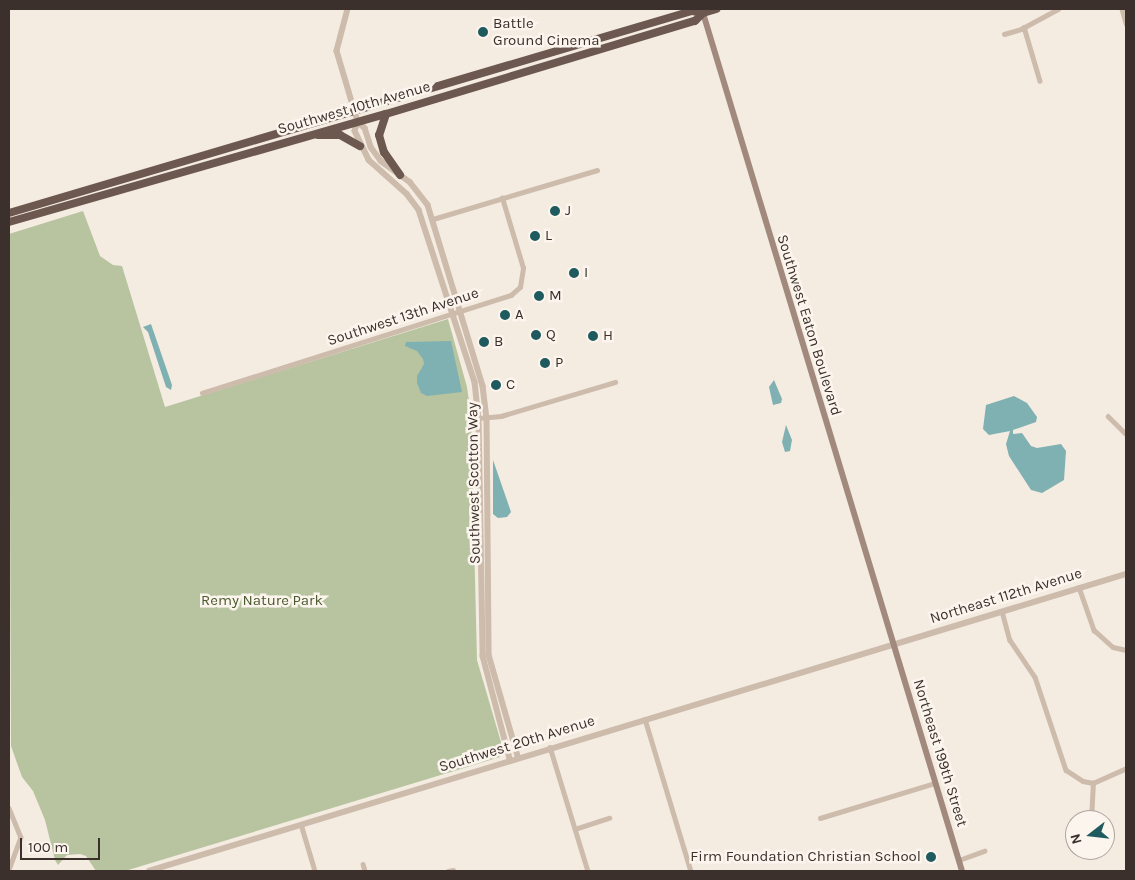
<!DOCTYPE html>
<html>
<head>
<meta charset="utf-8">
<style>
	body { margin:0 }
	#map { position:relative; width:1135px; height:880px; overflow:hidden; background:#f4ebe1; font-family:Karla,sans-serif }
	div>[style] { position:absolute }
	.green>* { inset:0; background:#b8c4a0 }
	.water>* { inset:0; background:#7fb0b2 }
	.minor>* { height:4.5px; margin:-2.25px; padding:0 2.25px; transform-origin:2.25px; border-radius:2.25px; background:#cdbbac }
	.tertiary>* { height:5.5px; margin:-2.75px; padding:0 2.75px; transform-origin:2.75px; border-radius:2.75px; background:#cdbbac }
	.secondary>* { height:6px; margin:-3px; padding:0 3px; transform-origin:3px; border-radius:3px; background:#a18a7d }
	.trunk>* { height:8px; margin:-4px; padding:0 4px; transform-origin:4px; border-radius:4px; background:#6c584f }
	.dots>* { width:14px; height:14px; translate:-50% -50%; box-sizing:border-box; border:2px solid #fbf5ee; border-radius:50% }
	span { translate:-50% -50%; white-space:nowrap; text-align:center; line-height:1.15; -webkit-text-stroke:5px #fbf5ee; paint-order:stroke }
	.poi-label { font-size:15px; color:#3b302b }
	.left { translate:0 -50%; text-align:left }
	.right { translate:-100% -50%; text-align:right }
	.street-label { font-size:15px; color:#3b302b }
	.park-label { font-size:15px; color:#4a5a2e }
	.frame { position:absolute; inset:0; border:10px solid #3b302b; pointer-events:none }
	.north { position:absolute; left:1065px; top:810px; width:50px; height:50px; box-sizing:border-box; background:#fbf5ee; border:1px solid #aea6a0; border-radius:50%; rotate:254deg; font-size:14px; font-weight:700; line-height:20px; text-align:center; color:#3b302b }
	.north::after { content:''; display:block; margin:auto; width:18px; height:22px; background:#1f5a5e; clip-path:polygon(50% 0,100% 100%,50% 72%,0 100%) }
	.scale { position:absolute; left:20px; top:838px; width:80px; height:22px; box-sizing:border-box; border:2px solid #3b302b; border-top:0; padding-left:6px; font-size:15px; line-height:18px; white-space:nowrap; color:#3b302b; -webkit-text-stroke:4px #fbf5ee; paint-order:stroke }
</style>
</head>
<body>
<div id="map">
	<div class="green">
		<i style="clip-path:polygon(83px 211px,100px 256px,113px 265px,122px 266px,165px 407px,448px 319px,467px 387px,471px 416px,477px 660px,503px 749px,500px 757px,125px 871px,96px 871px,86px 856px,80px 854px,67px 855px,58px 865px,55px 860px,45px 820px,33px 791px,22px 777px,11px 746px,9px 234px)"></i>
	</div>
	<div class="water">
		<i style="clip-path:polygon(151px 324px,172px 385px,171px 390px,166px 387px,148px 332px,143px 327px)"></i>
		<i style="clip-path:polygon(451px 341px,462px 392px,427px 396px,421px 393px,417px 383px,417px 376px,424px 364px,423px 359px,417px 351px,405px 346px,406px 342px)"></i>
		<i style="clip-path:polygon(774px 380px,782px 399px,781px 403px,773px 405px,769px 387px)"></i>
		<i style="clip-path:polygon(1014px 396px,1027px 403px,1037px 417px,1036px 422px,1013px 430px,1013px 434px,1022px 433px,1031px 446px,1037px 448px,1061px 444px,1066px 451px,1064px 480px,1042px 493px,1031px 490px,1009px 456px,1006px 444px,1010px 431px,989px 435px,983px 429px,986px 405px)"></i>
		<i style="clip-path:polygon(786px 425px,792px 440px,790px 451px,785px 452px,782px 442px)"></i>
		<i style="clip-path:polygon(493px 460px,511px 512px,507px 517px,498px 518px,493px 514px)"></i>
	</div>
	<div class="minor">
		<i style="left:1122px;top:9px;width:15px;rotate:74deg"></i>
		<i style="left:1024px;top:27px;width:56px;rotate:73.5deg"></i>
		<i style="left:1004px;top:34px;width:18px;rotate:-16deg"></i>
		<i style="left:1021px;top:29px;width:42px;rotate:-28.4deg"></i>
		<i style="left:433px;top:219px;width:171px;rotate:-16.6deg"></i>
		<i style="left:202px;top:393px;width:324px;rotate:-17.6deg"></i>
		<i style="left:511px;top:295px;width:12px;rotate:-42deg"></i>
		<i style="left:520px;top:287px;width:19px;rotate:-81deg"></i>
		<i style="left:523px;top:268px;width:73px;rotate:-106.7deg"></i>
		<i style="left:1108px;top:416px;width:25px;rotate:45deg"></i>
		<i style="left:479px;top:418px;width:22px;rotate:-5deg"></i>
		<i style="left:501px;top:416px;width:119px;rotate:-16.6deg"></i>
		<i style="left:1079px;top:587px;width:46px;rotate:70.8deg"></i>
		<i style="left:1094px;top:630px;width:25px;rotate:42deg"></i>
		<i style="left:1113px;top:647px;width:13px;rotate:13deg"></i>
		<i style="left:1002px;top:611px;width:30px;rotate:75deg"></i>
		<i style="left:1010px;top:640px;width:45px;rotate:56deg"></i>
		<i style="left:1035px;top:677px;width:98px;rotate:71.6deg"></i>
		<i style="left:1066px;top:770px;width:20px;rotate:33deg"></i>
		<i style="left:1083px;top:781px;width:10px;rotate:11deg"></i>
		<i style="left:1093px;top:783px;width:36px;rotate:-24deg"></i>
		<i style="left:645px;top:719px;width:159px;rotate:73.2deg"></i>
		<i style="left:550px;top:747px;width:130px;rotate:73deg"></i>
		<i style="left:9px;top:808px;width:31px;rotate:68deg"></i>
		<i style="left:21px;top:837px;width:35px;rotate:110deg"></i>
		<i style="left:820px;top:818px;width:120px;rotate:-16.9deg"></i>
		<i style="left:1091px;top:820px;width:37px;rotate:-87deg"></i>
		<i style="left:301px;top:824px;width:49px;rotate:73.4deg"></i>
		<i style="left:575px;top:829px;width:36px;rotate:-18deg"></i>
		<i style="left:959px;top:860px;width:27px;rotate:-20deg"></i>
		<i style="left:363px;top:864px;width:7px;rotate:74deg"></i>
		<i style="left:448px;top:871px;width:5px;rotate:-11deg"></i>
	</div>
	<div class="tertiary">
		<i style="left:348px;top:9px;width:43px;rotate:104.7deg"></i>
		<i style="left:337px;top:51px;width:74px;rotate:73.5deg"></i>
		<i style="left:358px;top:122px;width:9px;rotate:41deg"></i>
		<i style="left:365px;top:128px;width:20px;rotate:72deg"></i>
		<i style="left:371px;top:147px;width:17px;rotate:54deg"></i>
		<i style="left:381px;top:161px;width:36px;rotate:36deg"></i>
		<i style="left:410px;top:182px;width:29px;rotate:52deg"></i>
		<i style="left:428px;top:205px;width:189px;rotate:73.1deg"></i>
		<i style="left:483px;top:386px;width:31px;rotate:83deg"></i>
		<i style="left:487px;top:417px;width:238px;rotate:89.5deg"></i>
		<i style="left:489px;top:655px;width:105px;rotate:74deg"></i>
		<i style="left:358px;top:122px;width:9px;rotate:108deg"></i>
		<i style="left:355px;top:131px;width:32px;rotate:64deg"></i>
		<i style="left:369px;top:160px;width:51px;rotate:41.8deg"></i>
		<i style="left:407px;top:194px;width:20px;rotate:53deg"></i>
		<i style="left:419px;top:210px;width:181px;rotate:72deg"></i>
		<i style="left:475px;top:382px;width:36px;rotate:84deg"></i>
		<i style="left:479px;top:418px;width:238px;rotate:89deg"></i>
		<i style="left:483px;top:656px;width:106px;rotate:75.3deg"></i>
		<i style="left:149px;top:871px;width:1021px;rotate:-16.91deg"></i>
	</div>
	<div class="secondary">
		<i style="left:703px;top:13px;width:896px;rotate:73.2deg"></i>
	</div>
	<div class="trunk">
		<i style="left:386px;top:114px;width:22px;rotate:108deg"></i>
		<i style="left:379px;top:135px;width:18px;rotate:74deg"></i>
		<i style="left:384px;top:152px;width:28px;rotate:55deg"></i>
		<i style="left:318px;top:135px;width:22px"></i>
		<i style="left:340px;top:135px;width:23px;rotate:29deg"></i>
		<i style="left:9px;top:213px;width:712px;rotate:-16.48deg"></i>
		<i style="left:692px;top:11px;width:11px;rotate:10deg"></i>
		<i style="left:703px;top:13px;width:14px;rotate:-17deg"></i>
		<i style="left:9px;top:222px;width:392px;rotate:-16deg"></i>
		<i style="left:386px;top:114px;width:323px;rotate:-16.8deg"></i>
		<i style="left:695px;top:21px;width:11px;rotate:-45deg"></i>
	</div>
	<div class="dots">
		<i style="left:483px;top:32px;background:#1f5a5e"></i>
		<i style="left:555px;top:211px;background:#1f5a5e"></i>
		<i style="left:535px;top:236px;background:#1f5a5e"></i>
		<i style="left:574px;top:273px;background:#1f5a5e"></i>
		<i style="left:539px;top:296px;background:#1f5a5e"></i>
		<i style="left:505px;top:315px;background:#1f5a5e"></i>
		<i style="left:536px;top:335px;background:#1f5a5e"></i>
		<i style="left:593px;top:336px;background:#1f5a5e"></i>
		<i style="left:484px;top:342px;background:#1f5a5e"></i>
		<i style="left:545px;top:363px;background:#1f5a5e"></i>
		<i style="left:496px;top:385px;background:#1f5a5e"></i>
		<i style="left:931px;top:857px;background:#1f5a5e"></i>
	</div>
	<div class="poi-label">
		<span class="left" style="left:493px;top:32px">Battle<br>Ground Cinema</span>
		<span class="left" style="left:565px;top:211px">J</span>
		<span class="left" style="left:545px;top:236px">L</span>
		<span class="left" style="left:584px;top:273px">I</span>
		<span class="left" style="left:549px;top:296px">M</span>
		<span class="left" style="left:515px;top:315px">A</span>
		<span class="left" style="left:546px;top:335px">Q</span>
		<span class="left" style="left:603px;top:336px">H</span>
		<span class="left" style="left:494px;top:342px">B</span>
		<span class="left" style="left:555px;top:363px">P</span>
		<span class="left" style="left:506px;top:385px">C</span>
		<span class="right" style="left:921px;top:857px">Firm Foundation Christian School</span>
	</div>
	<div class="street-label">
		<span style="left:354px;top:108px;rotate:-16deg">Southwest 10th Avenue</span>
		<span style="left:403px;top:317px;rotate:-18deg">Southwest 13th Avenue</span>
		<span style="left:809px;top:325px;rotate:73deg">Southwest Eaton Boulevard</span>
		<span style="left:474px;top:483px;rotate:-91deg">Southwest Scotton Way</span>
		<span style="left:1006px;top:596px;rotate:-17deg">Northeast 112th Avenue</span>
		<span style="left:517px;top:744px;rotate:-17deg">Southwest 20th Avenue</span>
		<span style="left:940px;top:753px;rotate:73deg">Northeast 199th Street</span>
	</div>
	<div class="park-label">
		<span style="left:262px;top:601px">Remy Nature Park</span>
	</div>
	<div class="frame"></div>
	<div class="north">N</div>
	<div class="scale">100 m</div>
</div>
</body>
</html>
